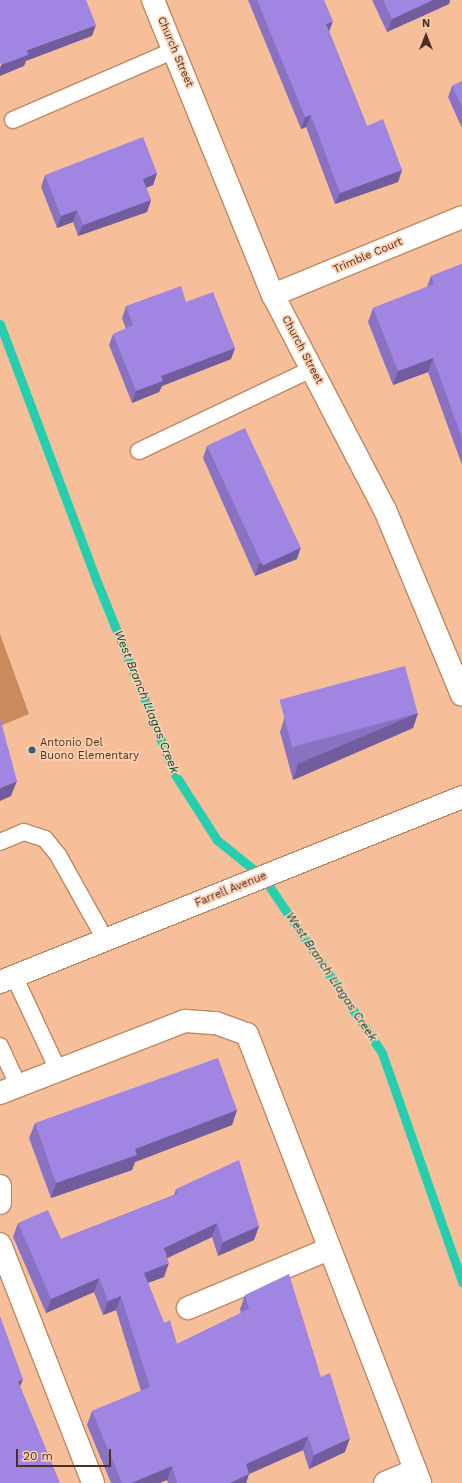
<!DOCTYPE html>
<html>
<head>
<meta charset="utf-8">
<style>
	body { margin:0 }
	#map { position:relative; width:462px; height:1483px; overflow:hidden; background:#f7bf99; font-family:"Work Sans",sans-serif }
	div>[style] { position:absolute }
	.green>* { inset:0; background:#c98a5c }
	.stream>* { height:9px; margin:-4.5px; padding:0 4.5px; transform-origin:4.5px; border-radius:4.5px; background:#26ceaf }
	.roads { filter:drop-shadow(1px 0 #bc8863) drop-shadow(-1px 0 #bc8863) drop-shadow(0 1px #bc8863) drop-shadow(0 -1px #bc8863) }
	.service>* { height:16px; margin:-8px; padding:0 8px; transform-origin:8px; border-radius:8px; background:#fff }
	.minor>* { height:22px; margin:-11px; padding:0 11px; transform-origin:11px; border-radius:11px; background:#fff }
	.wall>* { inset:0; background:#8a72c2 }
	.shaded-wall>* { inset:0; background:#715d9e }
	.building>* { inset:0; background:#a185e2; transform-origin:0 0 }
	.dots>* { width:11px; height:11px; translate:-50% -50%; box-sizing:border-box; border:2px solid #fccfb0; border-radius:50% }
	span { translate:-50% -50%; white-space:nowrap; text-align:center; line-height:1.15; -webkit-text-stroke:3.5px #fccfb0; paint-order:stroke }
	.street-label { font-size:11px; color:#493223 }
	.poi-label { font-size:11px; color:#493223 }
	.left { translate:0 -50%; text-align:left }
	.water-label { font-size:12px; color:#004639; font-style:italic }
	.north { position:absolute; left:406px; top:16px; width:40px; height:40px; -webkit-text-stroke:3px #fccfb0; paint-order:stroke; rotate:0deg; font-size:11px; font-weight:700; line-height:16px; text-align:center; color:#493223 }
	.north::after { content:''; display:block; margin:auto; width:14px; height:18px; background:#493223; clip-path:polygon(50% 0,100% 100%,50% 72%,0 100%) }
	.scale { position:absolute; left:16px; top:1449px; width:95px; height:18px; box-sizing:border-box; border:2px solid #493223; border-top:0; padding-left:5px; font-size:12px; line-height:14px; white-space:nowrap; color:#493223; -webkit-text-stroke:3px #fccfb0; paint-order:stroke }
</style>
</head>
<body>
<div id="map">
	<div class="green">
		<i style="clip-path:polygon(0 634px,29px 714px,0 726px)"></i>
	</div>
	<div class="stream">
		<i style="left:0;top:324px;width:270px;rotate:69.4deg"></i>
		<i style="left:95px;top:577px;width:211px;rotate:68deg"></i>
		<i style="left:174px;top:773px;width:80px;rotate:57.3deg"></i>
		<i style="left:217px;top:840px;width:59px;rotate:38.8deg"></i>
		<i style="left:263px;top:877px;width:212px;rotate:55.9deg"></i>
		<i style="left:382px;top:1053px;width:243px;rotate:70.7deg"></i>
	</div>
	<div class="roads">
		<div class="service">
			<i style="left:13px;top:120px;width:176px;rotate:-23.4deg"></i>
			<i style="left:139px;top:451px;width:191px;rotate:-25.4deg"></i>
			<i style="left:0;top:842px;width:26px;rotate:-23deg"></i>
			<i style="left:24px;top:832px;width:22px;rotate:18deg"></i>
			<i style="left:45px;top:839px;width:21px;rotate:51deg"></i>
			<i style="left:58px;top:855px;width:96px;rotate:60.8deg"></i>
			<i style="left:14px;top:976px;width:104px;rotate:64.9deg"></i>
			<i style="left:0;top:1046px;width:43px;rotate:65.2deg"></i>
		</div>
		<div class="minor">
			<i style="left:153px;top:0;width:318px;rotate:67.9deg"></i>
			<i style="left:273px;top:295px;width:242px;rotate:62.5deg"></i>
			<i style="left:385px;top:510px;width:200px;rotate:67.4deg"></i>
			<i style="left:273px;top:295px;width:204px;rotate:-22.4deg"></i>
			<i style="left:0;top:982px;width:498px;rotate:-21.8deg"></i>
			<i style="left:0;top:1093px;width:199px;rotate:-21.3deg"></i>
			<i style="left:185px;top:1021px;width:31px;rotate:4deg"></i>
			<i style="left:216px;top:1023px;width:33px;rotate:20deg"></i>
			<i style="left:247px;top:1034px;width:481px;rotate:68.9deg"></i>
			<i style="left:0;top:1186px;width:17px;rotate:90deg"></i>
			<i style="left:0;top:1244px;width:256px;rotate:68.7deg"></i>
			<i style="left:188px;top:1308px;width:153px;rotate:-22.7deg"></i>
			<i style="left:385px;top:1483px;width:33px;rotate:-23deg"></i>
		</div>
	</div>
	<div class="wall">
		<i style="clip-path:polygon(248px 0,324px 0,329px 31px,367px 126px,402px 170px,398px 182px,335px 204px,306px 127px,301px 129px)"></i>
		<i style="clip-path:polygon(372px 0,450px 0,449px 4px,387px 32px)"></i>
		<i style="clip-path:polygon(462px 81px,462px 128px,448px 97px,452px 86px)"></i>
		<i style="clip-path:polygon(157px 173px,153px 185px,146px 188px,151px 200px,147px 212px,78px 236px,73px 222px,57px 228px,41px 187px,45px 175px)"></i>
		<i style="clip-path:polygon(462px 264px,462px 465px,428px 372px,393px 385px,368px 322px,373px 308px,427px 287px,431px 276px)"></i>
		<i style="clip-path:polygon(186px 302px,235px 348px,231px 359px,162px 386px,159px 392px,132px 403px,109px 345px,113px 334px,126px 329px,122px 318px,126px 306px)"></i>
		<i style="clip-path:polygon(207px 446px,297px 559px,255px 576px,203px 458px)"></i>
		<i style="clip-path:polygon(418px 713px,413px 728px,293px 780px,280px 732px,285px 716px)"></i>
		<i style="clip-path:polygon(237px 1110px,232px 1125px,135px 1162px,132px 1170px,51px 1198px,29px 1138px,35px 1123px)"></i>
		<i style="clip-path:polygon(176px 1189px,259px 1226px,254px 1240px,218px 1256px,212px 1237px,167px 1258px,164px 1277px,148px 1283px,164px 1323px,177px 1344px,241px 1313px,240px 1309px,245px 1295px,345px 1452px,309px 1469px,303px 1450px,249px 1474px,246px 1483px,168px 1483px,167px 1480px,159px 1483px,111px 1483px,87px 1425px,92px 1411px,141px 1391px,116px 1310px,103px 1315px,94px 1292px,46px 1313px,13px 1237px,18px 1223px,61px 1239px,174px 1195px)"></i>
	</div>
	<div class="shaded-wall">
		<i style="clip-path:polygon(433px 0,450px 0,449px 4px,387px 32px,392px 19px)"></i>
		<i style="clip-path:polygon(333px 21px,329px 32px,326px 24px)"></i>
		<i style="clip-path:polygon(96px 25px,92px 36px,26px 61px,24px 66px,0 76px,0 68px,1px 65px,27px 50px)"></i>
		<i style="clip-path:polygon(311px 115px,306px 127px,301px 129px,305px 117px)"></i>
		<i style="clip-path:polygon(402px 170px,398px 182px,335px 204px,340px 193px)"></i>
		<i style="clip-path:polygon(157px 173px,153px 185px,138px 191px,143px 179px)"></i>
		<i style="clip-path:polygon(151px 200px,147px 212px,78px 236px,83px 225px)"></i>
		<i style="clip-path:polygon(77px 210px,73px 222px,57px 228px,61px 216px)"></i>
		<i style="clip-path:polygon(235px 348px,231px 359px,162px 386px,159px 392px,132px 403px,136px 391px,161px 376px)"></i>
		<i style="clip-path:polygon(433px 358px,428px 372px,393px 385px,398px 371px)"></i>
		<i style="clip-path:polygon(301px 547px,297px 559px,255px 576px,259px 564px)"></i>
		<i style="clip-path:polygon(418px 713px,413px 728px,293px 780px,298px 764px)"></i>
		<i style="clip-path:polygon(17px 781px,11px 796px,0 801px,0 788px)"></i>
		<i style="clip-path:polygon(237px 1110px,232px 1125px,135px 1162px,132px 1170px,51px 1198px,56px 1183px,135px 1149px)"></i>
		<i style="clip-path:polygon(217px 1223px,212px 1237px,159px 1262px,164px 1248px)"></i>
		<i style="clip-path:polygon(259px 1226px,254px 1240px,218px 1256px,223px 1242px)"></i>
		<i style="clip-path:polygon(169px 1263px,164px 1277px,139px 1286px,144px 1273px)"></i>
		<i style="clip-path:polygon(99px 1278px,94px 1292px,46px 1313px,51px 1299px)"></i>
		<i style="clip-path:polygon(121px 1296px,116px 1310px,103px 1315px,108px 1301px)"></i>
		<i style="clip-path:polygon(23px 1379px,18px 1392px,18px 1381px)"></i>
		<i style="clip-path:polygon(308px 1436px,303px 1450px,249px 1474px,246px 1483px,230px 1483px,246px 1464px)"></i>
		<i style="clip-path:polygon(350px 1438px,345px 1452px,309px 1469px,314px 1455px)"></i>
		<i style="clip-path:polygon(172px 1466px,167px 1480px,159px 1483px,131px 1483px)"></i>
	</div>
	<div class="building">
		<i style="clip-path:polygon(0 0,86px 0,96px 25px,27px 50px,28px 55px,1px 65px,0 62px)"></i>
		<i style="clip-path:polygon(257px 0,324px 0,333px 21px,326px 24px,367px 126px,383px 119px,402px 170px,340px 193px,311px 115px,305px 117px)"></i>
		<i style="clip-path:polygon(383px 0,433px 0,392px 19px)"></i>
		<i style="clip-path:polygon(462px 81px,462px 107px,452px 86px)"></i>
		<i style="clip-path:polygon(143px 137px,157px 173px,143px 179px,151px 200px,83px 225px,77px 210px,61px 216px,45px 175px)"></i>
		<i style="clip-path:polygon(462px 264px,462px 438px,433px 358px,398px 371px,373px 308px,434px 284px,431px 276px)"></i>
		<i style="clip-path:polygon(181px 286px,186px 302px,213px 292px,235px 348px,161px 376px,163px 381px,136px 391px,113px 334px,133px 325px,126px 306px)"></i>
		<i style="left:245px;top:428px;width:132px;height:42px;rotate:65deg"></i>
		<i style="left:405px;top:666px;width:49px;height:130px;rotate:75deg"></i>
		<i style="clip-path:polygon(0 718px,17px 781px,0 788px)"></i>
		<i style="clip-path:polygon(218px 1058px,237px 1110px,135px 1149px,137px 1155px,56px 1183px,35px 1123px)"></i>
		<i style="clip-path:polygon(239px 1160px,259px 1226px,223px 1242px,217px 1223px,164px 1248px,169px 1263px,144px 1273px,164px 1323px,170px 1320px,177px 1344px,249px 1309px,245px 1295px,289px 1274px,321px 1377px,330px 1373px,350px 1438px,314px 1455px,308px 1436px,246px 1464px,249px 1474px,230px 1483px,177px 1483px,172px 1466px,131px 1483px,122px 1483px,92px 1411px,150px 1387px,121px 1296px,108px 1301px,99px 1278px,51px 1299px,18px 1223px,48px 1210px,61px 1239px,178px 1194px,176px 1189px)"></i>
		<i style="clip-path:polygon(0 1316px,23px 1379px,18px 1381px,60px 1483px,0 1483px)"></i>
	</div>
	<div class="dots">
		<i style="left:32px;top:750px;background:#2e617e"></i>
	</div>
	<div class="street-label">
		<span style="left:175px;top:52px;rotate:67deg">Church Street</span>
		<span style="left:368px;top:256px;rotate:-23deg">Trimble Court</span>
		<span style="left:302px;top:350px;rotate:62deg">Church Street</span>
		<span style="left:231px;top:890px;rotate:-22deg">Farrell Avenue</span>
	</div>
	<div class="poi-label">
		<span class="left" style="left:40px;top:750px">Antonio Del<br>Buono Elementary</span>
	</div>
	<div class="water-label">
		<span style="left:146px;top:702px;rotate:68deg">West Branch Llagas Creek</span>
		<span style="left:331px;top:977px;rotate:56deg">West Branch Llagas Creek</span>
	</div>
	<div class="north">N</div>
	<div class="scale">20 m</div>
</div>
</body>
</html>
